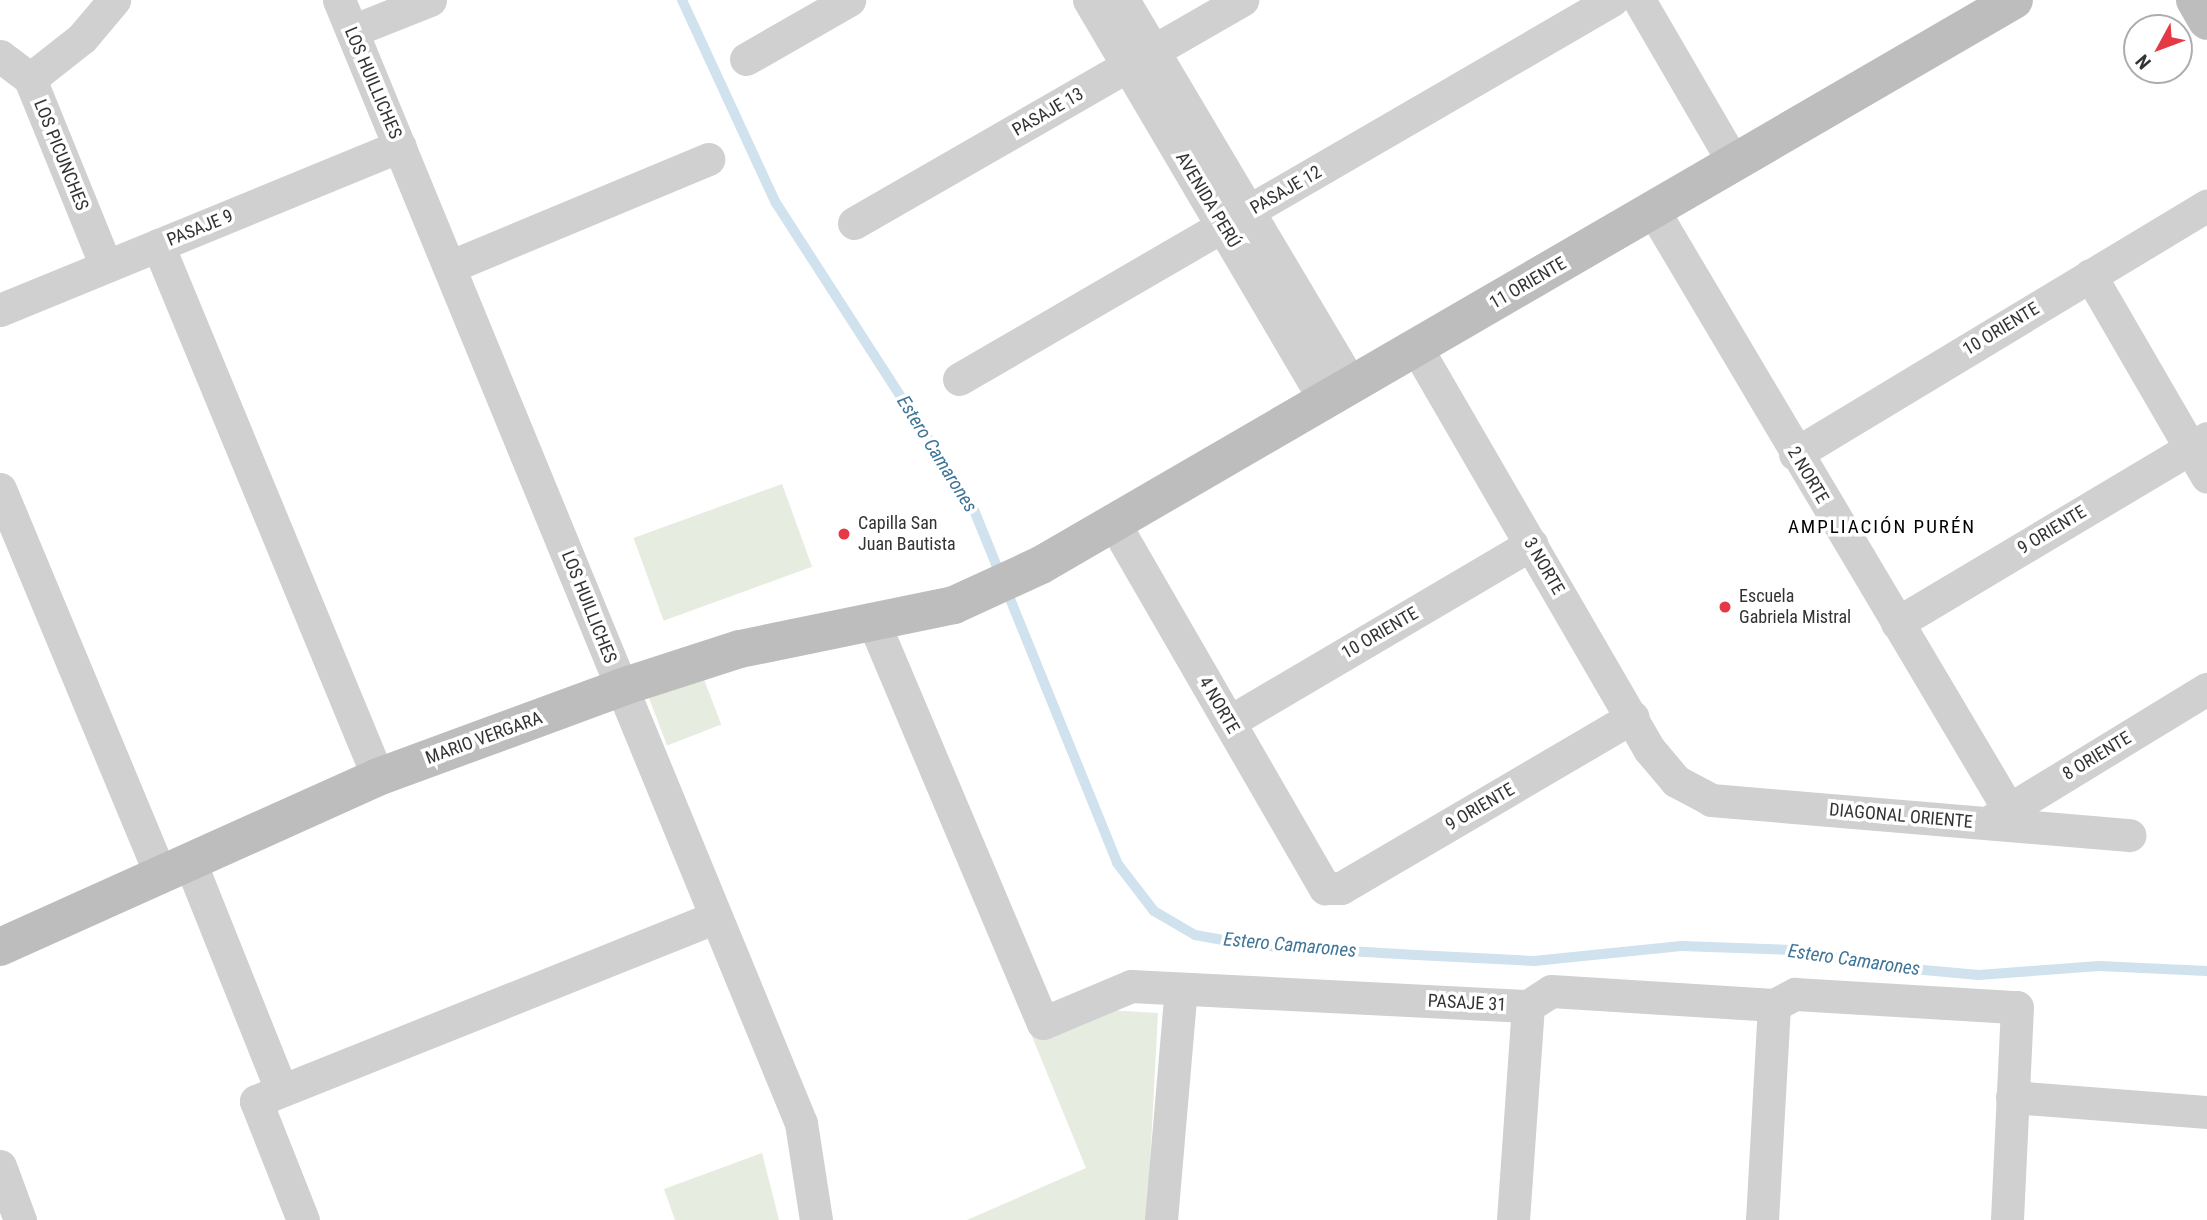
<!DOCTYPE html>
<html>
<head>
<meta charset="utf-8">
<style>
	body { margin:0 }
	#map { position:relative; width:2207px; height:1220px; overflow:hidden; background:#fff; font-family:"Roboto Condensed",sans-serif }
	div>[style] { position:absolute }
	.green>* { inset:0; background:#e6ecdf; transform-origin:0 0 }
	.stream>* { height:10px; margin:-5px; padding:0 5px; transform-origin:5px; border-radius:5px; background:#cfe2ee }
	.street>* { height:33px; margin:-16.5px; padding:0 16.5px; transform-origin:16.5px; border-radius:16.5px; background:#d0d0d0 }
	.secondary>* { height:38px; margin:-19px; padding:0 19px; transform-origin:19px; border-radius:19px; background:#bdbdbd }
	.dots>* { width:19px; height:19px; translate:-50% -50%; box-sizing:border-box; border:4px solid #fff; border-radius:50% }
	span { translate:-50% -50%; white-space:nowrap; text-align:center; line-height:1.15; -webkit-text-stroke:7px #fff; paint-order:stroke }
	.street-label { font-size:18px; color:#333 }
	.poi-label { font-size:18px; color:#333 }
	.left { translate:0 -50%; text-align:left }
	.water-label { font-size:19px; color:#3f7597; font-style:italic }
	.neighbourhood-label { font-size:19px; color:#000; letter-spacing:2px }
	.north { position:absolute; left:2123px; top:14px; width:70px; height:70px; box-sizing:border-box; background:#fff; border:2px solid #adadad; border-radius:50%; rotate:229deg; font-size:19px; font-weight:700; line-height:28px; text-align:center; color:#333 }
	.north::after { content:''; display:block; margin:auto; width:24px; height:32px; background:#e63946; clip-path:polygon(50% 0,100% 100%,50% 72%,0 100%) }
</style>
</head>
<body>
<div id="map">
	<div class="green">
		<i style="left:782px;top:484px;width:88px;height:158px;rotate:70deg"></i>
		<i style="left:703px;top:677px;width:51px;height:58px;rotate:69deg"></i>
		<i style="clip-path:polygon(1090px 1009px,1158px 1013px,1147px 1220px,967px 1220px,1086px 1168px,1031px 1034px)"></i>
		<i style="clip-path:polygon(762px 1153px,779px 1220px,675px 1220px,664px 1189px)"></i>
	</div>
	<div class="stream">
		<i style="left:682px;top:0;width:224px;rotate:65.2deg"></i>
		<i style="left:776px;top:203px;width:365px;rotate:57.2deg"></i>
		<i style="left:974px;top:510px;width:381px;rotate:67.9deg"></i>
		<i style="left:1117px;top:863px;width:61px;rotate:52.4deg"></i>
		<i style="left:1154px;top:911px;width:48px;rotate:30.3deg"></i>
		<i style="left:1195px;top:935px;width:57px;rotate:10.1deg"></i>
		<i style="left:1251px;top:945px;width:165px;rotate:3.5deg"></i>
		<i style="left:1416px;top:955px;width:118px;rotate:2.9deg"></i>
		<i style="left:1534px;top:961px;width:148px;rotate:-5.8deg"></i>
		<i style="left:1681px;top:946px;width:113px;rotate:2deg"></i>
		<i style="left:1794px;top:950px;width:87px;rotate:10.5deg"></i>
		<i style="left:1880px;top:966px;width:99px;rotate:5.2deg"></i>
		<i style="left:1979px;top:975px;width:120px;rotate:-4.3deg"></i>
		<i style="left:2099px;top:966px;width:108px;rotate:2.7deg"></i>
	</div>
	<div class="street">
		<i style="left:339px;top:0;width:1214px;rotate:67.64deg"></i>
		<i style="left:801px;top:1123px;width:98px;rotate:81.2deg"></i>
		<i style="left:1089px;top:0;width:464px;rotate:59.5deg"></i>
		<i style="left:1123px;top:0;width:448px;rotate:59.3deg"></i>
		<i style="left:1639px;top:0;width:189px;rotate:59.8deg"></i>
		<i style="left:352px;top:31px;width:84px;rotate:-21.7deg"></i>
		<i style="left:0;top:56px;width:38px;rotate:37deg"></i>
		<i style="left:30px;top:79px;width:202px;rotate:67.9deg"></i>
		<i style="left:746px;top:59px;width:119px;rotate:-29.8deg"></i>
		<i style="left:30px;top:79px;width:66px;rotate:-38.3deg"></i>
		<i style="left:82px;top:38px;width:50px;rotate:-49.9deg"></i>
		<i style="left:1653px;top:210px;width:698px;rotate:59.32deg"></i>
		<i style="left:854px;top:223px;width:448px;rotate:-29.9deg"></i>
		<i style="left:158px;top:245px;width:576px;rotate:67.53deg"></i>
		<i style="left:449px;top:267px;width:281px;rotate:-22.6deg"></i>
		<i style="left:2090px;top:275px;width:233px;rotate:59.9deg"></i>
		<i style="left:0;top:310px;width:432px;rotate:-22.3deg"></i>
		<i style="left:1416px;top:347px;width:465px;rotate:59.9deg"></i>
		<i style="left:1649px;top:749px;width:42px;rotate:49.8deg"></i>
		<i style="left:1676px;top:781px;width:40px;rotate:28deg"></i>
		<i style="left:1711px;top:800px;width:420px;rotate:4.8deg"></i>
		<i style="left:959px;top:379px;width:755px;rotate:-30.13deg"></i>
		<i style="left:1795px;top:454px;width:481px;rotate:-31.1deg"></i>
		<i style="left:0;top:489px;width:417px;rotate:67.4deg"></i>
		<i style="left:1114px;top:523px;width:422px;rotate:60deg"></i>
		<i style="left:1325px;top:888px;width:16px"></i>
		<i style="left:1341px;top:888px;width:338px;rotate:-30.4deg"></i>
		<i style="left:873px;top:621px;width:436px;rotate:67.1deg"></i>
		<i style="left:1043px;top:1023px;width:95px;rotate:-22.8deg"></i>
		<i style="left:1131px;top:986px;width:398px;rotate:2.9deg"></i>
		<i style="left:1528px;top:1006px;width:27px;rotate:-33deg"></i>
		<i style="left:1551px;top:991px;width:223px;rotate:3.6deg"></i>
		<i style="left:1774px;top:1005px;width:24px;rotate:-28deg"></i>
		<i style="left:1795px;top:994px;width:222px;rotate:3.4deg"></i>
		<i style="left:2017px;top:1007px;width:213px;rotate:92.7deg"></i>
		<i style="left:1897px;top:623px;width:361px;rotate:-30.8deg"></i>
		<i style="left:1229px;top:722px;width:351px;rotate:-30.5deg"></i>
		<i style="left:1992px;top:820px;width:252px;rotate:-31.4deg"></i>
		<i style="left:190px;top:862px;width:245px;rotate:68.2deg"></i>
		<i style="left:2012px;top:1097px;width:196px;rotate:4.4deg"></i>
		<i style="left:0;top:1166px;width:58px;rotate:69.7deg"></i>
		<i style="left:303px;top:1220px;width:128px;rotate:-111.6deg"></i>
		<i style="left:256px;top:1101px;width:495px;rotate:-21.8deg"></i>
		<i style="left:1161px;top:1220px;width:232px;rotate:-85.1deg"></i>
		<i style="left:1513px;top:1220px;width:215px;rotate:-86deg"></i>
		<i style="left:1762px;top:1220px;width:215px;rotate:-86.8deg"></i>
	</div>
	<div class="secondary">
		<i style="left:2195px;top:0;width:24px;rotate:60deg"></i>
		<i style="left:0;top:947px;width:414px;rotate:-24.2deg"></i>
		<i style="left:378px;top:777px;width:260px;rotate:-20.2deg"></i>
		<i style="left:622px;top:687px;width:124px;rotate:-17.9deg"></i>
		<i style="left:740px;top:649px;width:218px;rotate:-11.6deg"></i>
		<i style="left:954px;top:605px;width:96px;rotate:-24.7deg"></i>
		<i style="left:1041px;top:565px;width:1125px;rotate:-30.14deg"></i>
	</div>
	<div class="dots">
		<i style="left:844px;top:534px;background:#e63946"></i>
		<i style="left:1725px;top:607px;background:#e63946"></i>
	</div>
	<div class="street-label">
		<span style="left:373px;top:83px;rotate:67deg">LOS HUILLICHES</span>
		<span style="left:1048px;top:112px;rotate:-30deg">PASAJE 13</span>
		<span style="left:61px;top:155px;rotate:68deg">LOS PICUNCHES</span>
		<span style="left:1286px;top:190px;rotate:-30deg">PASAJE 12</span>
		<span style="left:1208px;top:200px;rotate:59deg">AVENIDA PERÚ</span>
		<span style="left:200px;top:228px;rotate:-22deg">PASAJE 9</span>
		<span style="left:1528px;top:283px;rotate:-30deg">11 ORIENTE</span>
		<span style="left:2001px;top:329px;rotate:-31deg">10 ORIENTE</span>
		<span style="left:1808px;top:475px;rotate:59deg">2 NORTE</span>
		<span style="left:2052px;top:530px;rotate:-31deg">9 ORIENTE</span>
		<span style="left:1544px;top:566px;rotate:60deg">3 NORTE</span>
		<span style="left:589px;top:607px;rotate:68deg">LOS HUILLICHES</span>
		<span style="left:1380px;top:633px;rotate:-30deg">10 ORIENTE</span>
		<span style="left:1219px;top:705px;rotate:60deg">4 NORTE</span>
		<span style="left:484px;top:738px;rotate:-20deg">MARIO VERGARA</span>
		<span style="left:2097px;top:756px;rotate:-31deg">8 ORIENTE</span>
		<span style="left:1480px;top:807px;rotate:-30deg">9 ORIENTE</span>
		<span style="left:1901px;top:816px;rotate:5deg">DIAGONAL ORIENTE</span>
		<span style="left:1467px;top:1003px;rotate:3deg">PASAJE 31</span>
	</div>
	<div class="poi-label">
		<span class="left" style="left:858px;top:534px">Capilla San<br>Juan Bautista</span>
		<span class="left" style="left:1739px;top:607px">Escuela<br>Gabriela Mistral</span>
	</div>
	<div class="water-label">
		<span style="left:937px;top:454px;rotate:58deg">Estero Camarones</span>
		<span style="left:1290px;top:945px;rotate:5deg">Estero Camarones</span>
		<span style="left:1854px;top:960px;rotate:8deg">Estero Camarones</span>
	</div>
	<div class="neighbourhood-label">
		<span style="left:1882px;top:527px">AMPLIACIÓN PURÉN</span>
	</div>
	<div class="north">N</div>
</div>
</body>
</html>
